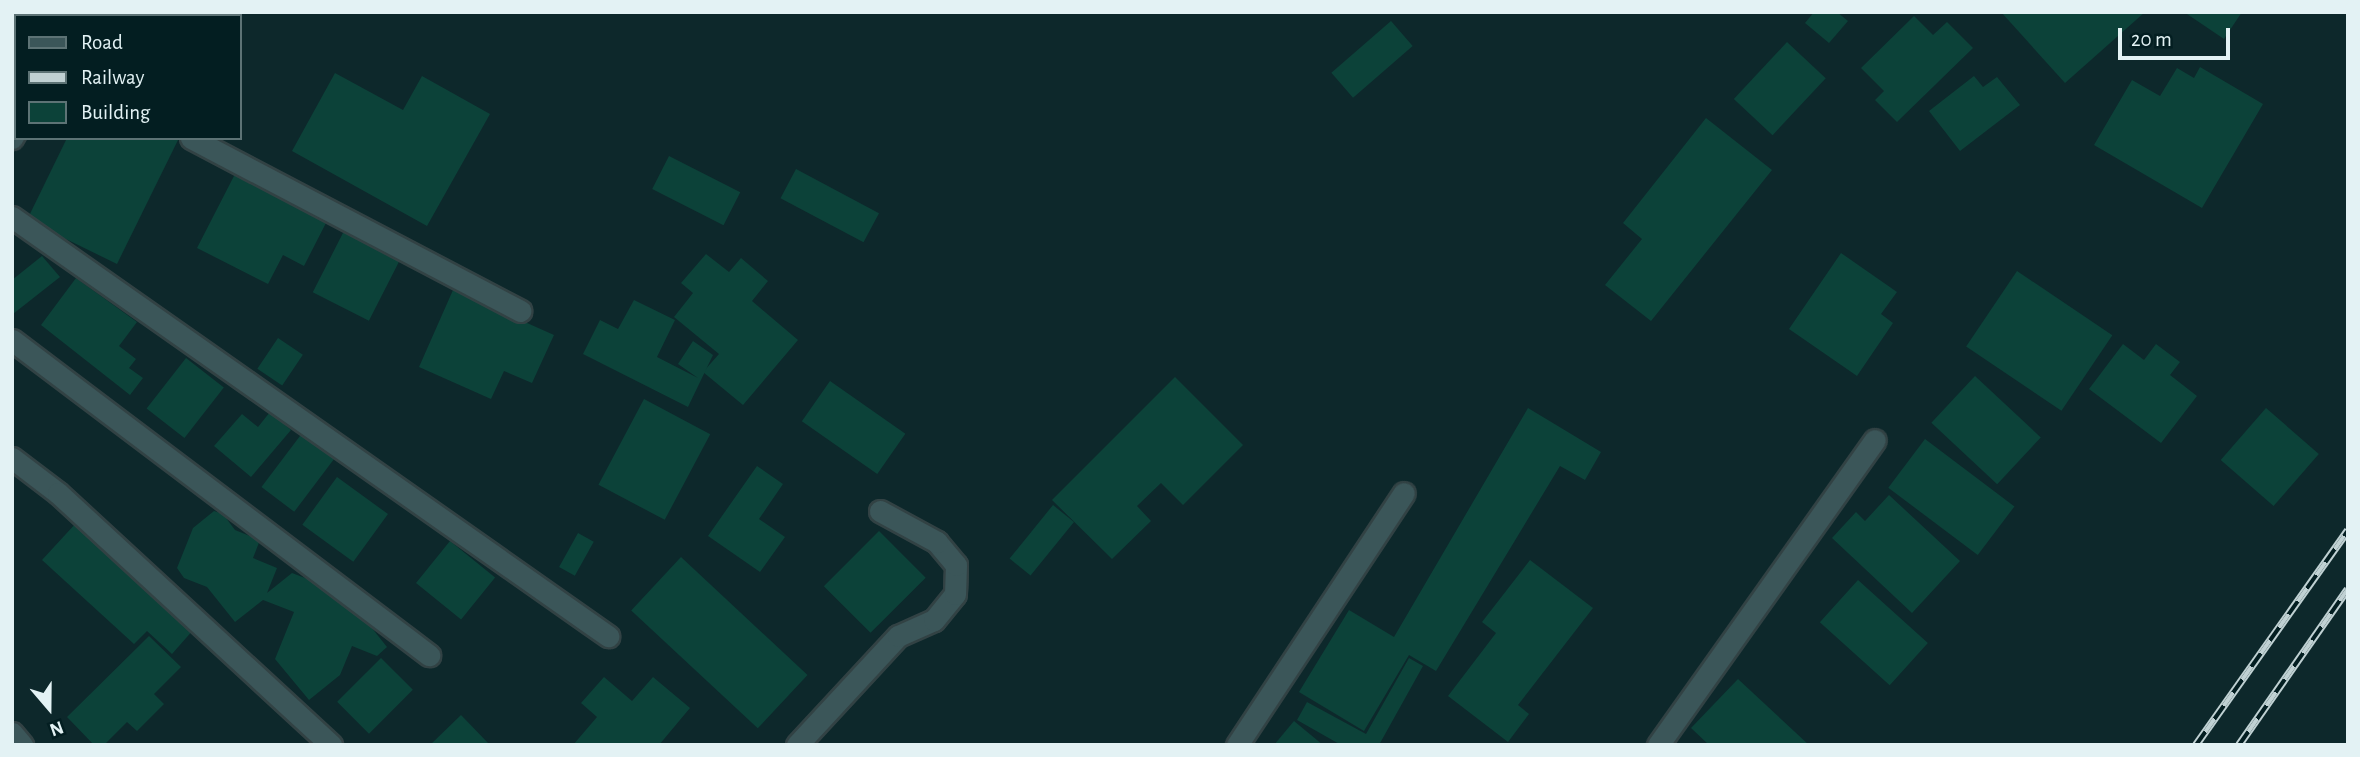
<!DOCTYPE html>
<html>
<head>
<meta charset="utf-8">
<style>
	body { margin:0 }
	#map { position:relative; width:2360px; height:757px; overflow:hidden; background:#0d282b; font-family:"Alegreya Sans",sans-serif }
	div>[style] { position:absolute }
	.building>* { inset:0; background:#0c4239; transform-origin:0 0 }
	.roads { filter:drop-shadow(2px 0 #324244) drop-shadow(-2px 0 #324244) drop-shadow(0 2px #324244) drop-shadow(0 -2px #324244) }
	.minor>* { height:21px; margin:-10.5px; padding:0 10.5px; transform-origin:10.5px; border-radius:10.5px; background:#3b5659 }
	.tertiary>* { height:21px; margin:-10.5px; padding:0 10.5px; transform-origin:10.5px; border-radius:10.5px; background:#3b5659 }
	.rail>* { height:8px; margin-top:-4px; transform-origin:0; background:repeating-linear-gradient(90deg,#031e21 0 16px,#c0d1d3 0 32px); box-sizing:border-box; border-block:2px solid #c0d1d3 }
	span { translate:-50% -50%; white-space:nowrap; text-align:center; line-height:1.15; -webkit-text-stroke:5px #031e21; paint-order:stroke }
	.frame { position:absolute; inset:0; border:14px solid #e3f2f4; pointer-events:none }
	.legend { position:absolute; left:14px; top:14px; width:228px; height:126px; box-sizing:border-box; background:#031e21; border:2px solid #5d7375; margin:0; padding:9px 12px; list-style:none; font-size:21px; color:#e3f2f4 }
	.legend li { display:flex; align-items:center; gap:14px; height:35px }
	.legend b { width:35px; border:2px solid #5d7375 }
	.north { position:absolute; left:14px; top:673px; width:70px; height:70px; -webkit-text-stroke:5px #031e21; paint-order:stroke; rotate:160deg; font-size:19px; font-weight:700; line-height:28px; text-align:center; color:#e3f2f4 }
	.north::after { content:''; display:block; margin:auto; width:24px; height:32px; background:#e3f2f4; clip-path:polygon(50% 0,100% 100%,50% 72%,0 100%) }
	.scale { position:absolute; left:2118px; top:28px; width:112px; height:32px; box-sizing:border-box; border:4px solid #e3f2f4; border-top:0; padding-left:9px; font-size:21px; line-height:24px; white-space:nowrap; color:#e3f2f4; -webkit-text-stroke:5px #031e21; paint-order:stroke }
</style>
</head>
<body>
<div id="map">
	<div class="building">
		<i style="clip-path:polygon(87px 12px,168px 12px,85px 16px)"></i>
		<i style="clip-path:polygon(1814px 12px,1837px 12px,1848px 21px,1829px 43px,1805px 23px)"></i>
		<i style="clip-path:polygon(2001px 12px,2145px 12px,2065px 83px)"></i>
		<i style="clip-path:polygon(2184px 12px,2242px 12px,2224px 39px)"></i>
		<i style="clip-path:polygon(1914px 16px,1933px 35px,1947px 22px,1973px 48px,1897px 122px,1875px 100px,1884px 91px,1861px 68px)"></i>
		<i style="left:1391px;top:21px;width:33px;height:79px;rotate:49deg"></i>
		<i style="left:1787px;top:42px;width:53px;height:78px;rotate:43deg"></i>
		<i style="clip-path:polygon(2200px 67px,2263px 104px,2202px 208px,2094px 145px,2132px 80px,2160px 96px,2177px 68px,2194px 78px)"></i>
		<i style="clip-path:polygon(335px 73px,403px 110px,422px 76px,490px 114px,427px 226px,292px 151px)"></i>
		<i style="clip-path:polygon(1974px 76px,1983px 87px,1997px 77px,2020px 105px,1960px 151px,1929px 111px)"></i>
		<i style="clip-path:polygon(1706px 118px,1772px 170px,1651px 321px,1605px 285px,1642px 239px,1623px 223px)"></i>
		<i style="clip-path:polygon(67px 138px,179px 138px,117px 264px,27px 220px)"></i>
		<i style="left:669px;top:156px;width:80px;height:37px;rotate:27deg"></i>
		<i style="left:796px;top:169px;width:94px;height:33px;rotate:28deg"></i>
		<i style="clip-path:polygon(235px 174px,327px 221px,304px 266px,283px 255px,268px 284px,197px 248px)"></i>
		<i style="left:345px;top:229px;width:63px;height:71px;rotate:27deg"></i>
		<i style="clip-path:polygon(1841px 253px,1897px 292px,1881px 314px,1893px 323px,1857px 376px,1789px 329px)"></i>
		<i style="clip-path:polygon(706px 254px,729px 272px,741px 258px,768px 281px,752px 301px,798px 340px,743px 405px,703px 372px,719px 354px,674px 317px,693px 293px,681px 283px)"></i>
		<i style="clip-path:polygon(42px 256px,60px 277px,13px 314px,12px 280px)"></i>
		<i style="left:2017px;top:271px;width:115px;height:91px;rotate:34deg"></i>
		<i style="clip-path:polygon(76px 278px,137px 322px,119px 346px,136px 359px,129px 368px,143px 378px,130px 395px,41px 325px)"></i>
		<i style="clip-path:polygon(453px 290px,554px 335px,532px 383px,504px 371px,491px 399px,419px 367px)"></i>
		<i style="clip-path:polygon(634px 300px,675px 320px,657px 357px,698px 378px,678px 364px,693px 341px,713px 355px,688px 407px,583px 354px,600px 320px,618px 329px)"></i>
		<i style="left:278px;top:338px;width:30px;height:37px;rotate:34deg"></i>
		<i style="clip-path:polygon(2123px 344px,2144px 360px,2156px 344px,2180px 362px,2170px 375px,2197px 396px,2161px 443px,2089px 389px)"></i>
		<i style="left:186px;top:358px;width:48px;height:64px;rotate:38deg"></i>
		<i style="left:1975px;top:376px;width:90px;height:64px;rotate:43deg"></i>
		<i style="clip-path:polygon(1175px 377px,1243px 445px,1183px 505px,1161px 483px,1137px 506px,1151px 521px,1112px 559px,1052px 500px)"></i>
		<i style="left:830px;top:381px;width:92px;height:49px;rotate:35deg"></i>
		<i style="left:644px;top:399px;width:75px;height:97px;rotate:28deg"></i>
		<i style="clip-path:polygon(1528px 408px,1601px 452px,1585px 480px,1560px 466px,1436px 671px,1409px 655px,1364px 731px,1299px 692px,1349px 610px,1394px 637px)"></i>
		<i style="left:2266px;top:408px;width:70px;height:69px;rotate:41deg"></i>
		<i style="clip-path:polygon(270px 412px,291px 430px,251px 477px,214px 446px,242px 414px,258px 427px)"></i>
		<i style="left:303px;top:432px;width:41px;height:69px;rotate:37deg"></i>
		<i style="left:1925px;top:439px;width:112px;height:61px;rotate:37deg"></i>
		<i style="clip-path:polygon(757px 466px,783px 484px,759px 519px,785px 537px,760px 572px,708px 536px)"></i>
		<i style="left:337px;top:477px;width:63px;height:59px;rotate:36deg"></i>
		<i style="clip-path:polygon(1889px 495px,1960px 561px,1912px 613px,1832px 538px,1856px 512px,1865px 521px)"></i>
		<i style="left:1053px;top:505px;width:27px;height:69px;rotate:39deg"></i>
		<i style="clip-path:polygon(214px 511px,223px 514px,235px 530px,260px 540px,253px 558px,277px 568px,267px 593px,292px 573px,344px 593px,387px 647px,377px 656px,352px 646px,340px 675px,309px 700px,275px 659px,294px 612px,263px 600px,235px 622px,207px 587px,184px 578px,177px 568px,193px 528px)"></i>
		<i style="clip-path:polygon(77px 522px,194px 629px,172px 654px,147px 631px,134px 644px,42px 560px)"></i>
		<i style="left:879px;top:531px;width:66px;height:78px;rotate:45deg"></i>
		<i style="left:578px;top:533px;width:18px;height:39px;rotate:29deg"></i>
		<i style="left:450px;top:541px;width:58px;height:54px;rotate:39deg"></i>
		<i style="left:681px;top:557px;width:173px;height:73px;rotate:43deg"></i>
		<i style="clip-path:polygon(1530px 560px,1593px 608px,1518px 705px,1529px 714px,1508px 742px,1448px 696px,1496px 633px,1482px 622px)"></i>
		<i style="left:1858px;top:580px;width:94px;height:57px;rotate:42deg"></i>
		<i style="clip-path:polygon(149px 636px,181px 667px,154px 694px,164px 704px,137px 731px,127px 722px,104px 745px,94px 745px,67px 717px)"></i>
		<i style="left:381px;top:658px;width:45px;height:62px;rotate:45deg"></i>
		<i style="clip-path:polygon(1409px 658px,1423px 666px,1379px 745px,1341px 745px,1297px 720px,1307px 702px,1366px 734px)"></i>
		<i style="clip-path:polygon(604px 677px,632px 701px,653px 677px,690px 708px,659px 745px,573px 745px,597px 717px,581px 703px)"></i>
		<i style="clip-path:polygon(1738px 679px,1809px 745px,1709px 745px,1691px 728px)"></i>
		<i style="clip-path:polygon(461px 715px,490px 745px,430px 745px)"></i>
		<i style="clip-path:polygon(1294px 721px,1323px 745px,1274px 745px)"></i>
	</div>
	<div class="roads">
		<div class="minor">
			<i style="left:12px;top:138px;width:8px;rotate:-60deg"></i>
			<i style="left:191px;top:138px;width:372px;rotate:27.7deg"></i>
			<i style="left:12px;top:217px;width:729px;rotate:35.11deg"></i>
			<i style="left:12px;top:340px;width:523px;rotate:37.07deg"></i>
			<i style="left:12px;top:458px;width:58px;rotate:37.3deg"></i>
			<i style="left:58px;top:493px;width:372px;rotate:42.7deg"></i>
			<i style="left:797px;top:745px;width:149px;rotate:-47.2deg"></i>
			<i style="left:898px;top:636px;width:39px;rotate:-24deg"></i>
			<i style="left:934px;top:620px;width:33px;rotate:-51deg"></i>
			<i style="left:955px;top:594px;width:29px;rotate:-88deg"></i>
			<i style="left:956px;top:565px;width:30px;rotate:-130deg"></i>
			<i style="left:937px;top:542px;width:65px;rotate:-151.5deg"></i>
			<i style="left:1237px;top:745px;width:302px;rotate:-56.5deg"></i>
			<i style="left:1658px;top:745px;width:374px;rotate:-54.6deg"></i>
		</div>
		<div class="tertiary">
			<i style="left:12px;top:733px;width:16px;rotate:50deg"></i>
		</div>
	</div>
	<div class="rail">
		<i style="left:2196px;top:745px;width:263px;rotate:-54.7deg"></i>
		<i style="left:2239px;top:745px;width:190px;rotate:-55.1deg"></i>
	</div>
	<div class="frame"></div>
	<ul class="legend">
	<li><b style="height:9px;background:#3b5659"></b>Road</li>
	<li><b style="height:9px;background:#c0d1d3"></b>Railway</li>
	<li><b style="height:19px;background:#0c4239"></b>Building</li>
	</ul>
	<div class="north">N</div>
	<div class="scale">20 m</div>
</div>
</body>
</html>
